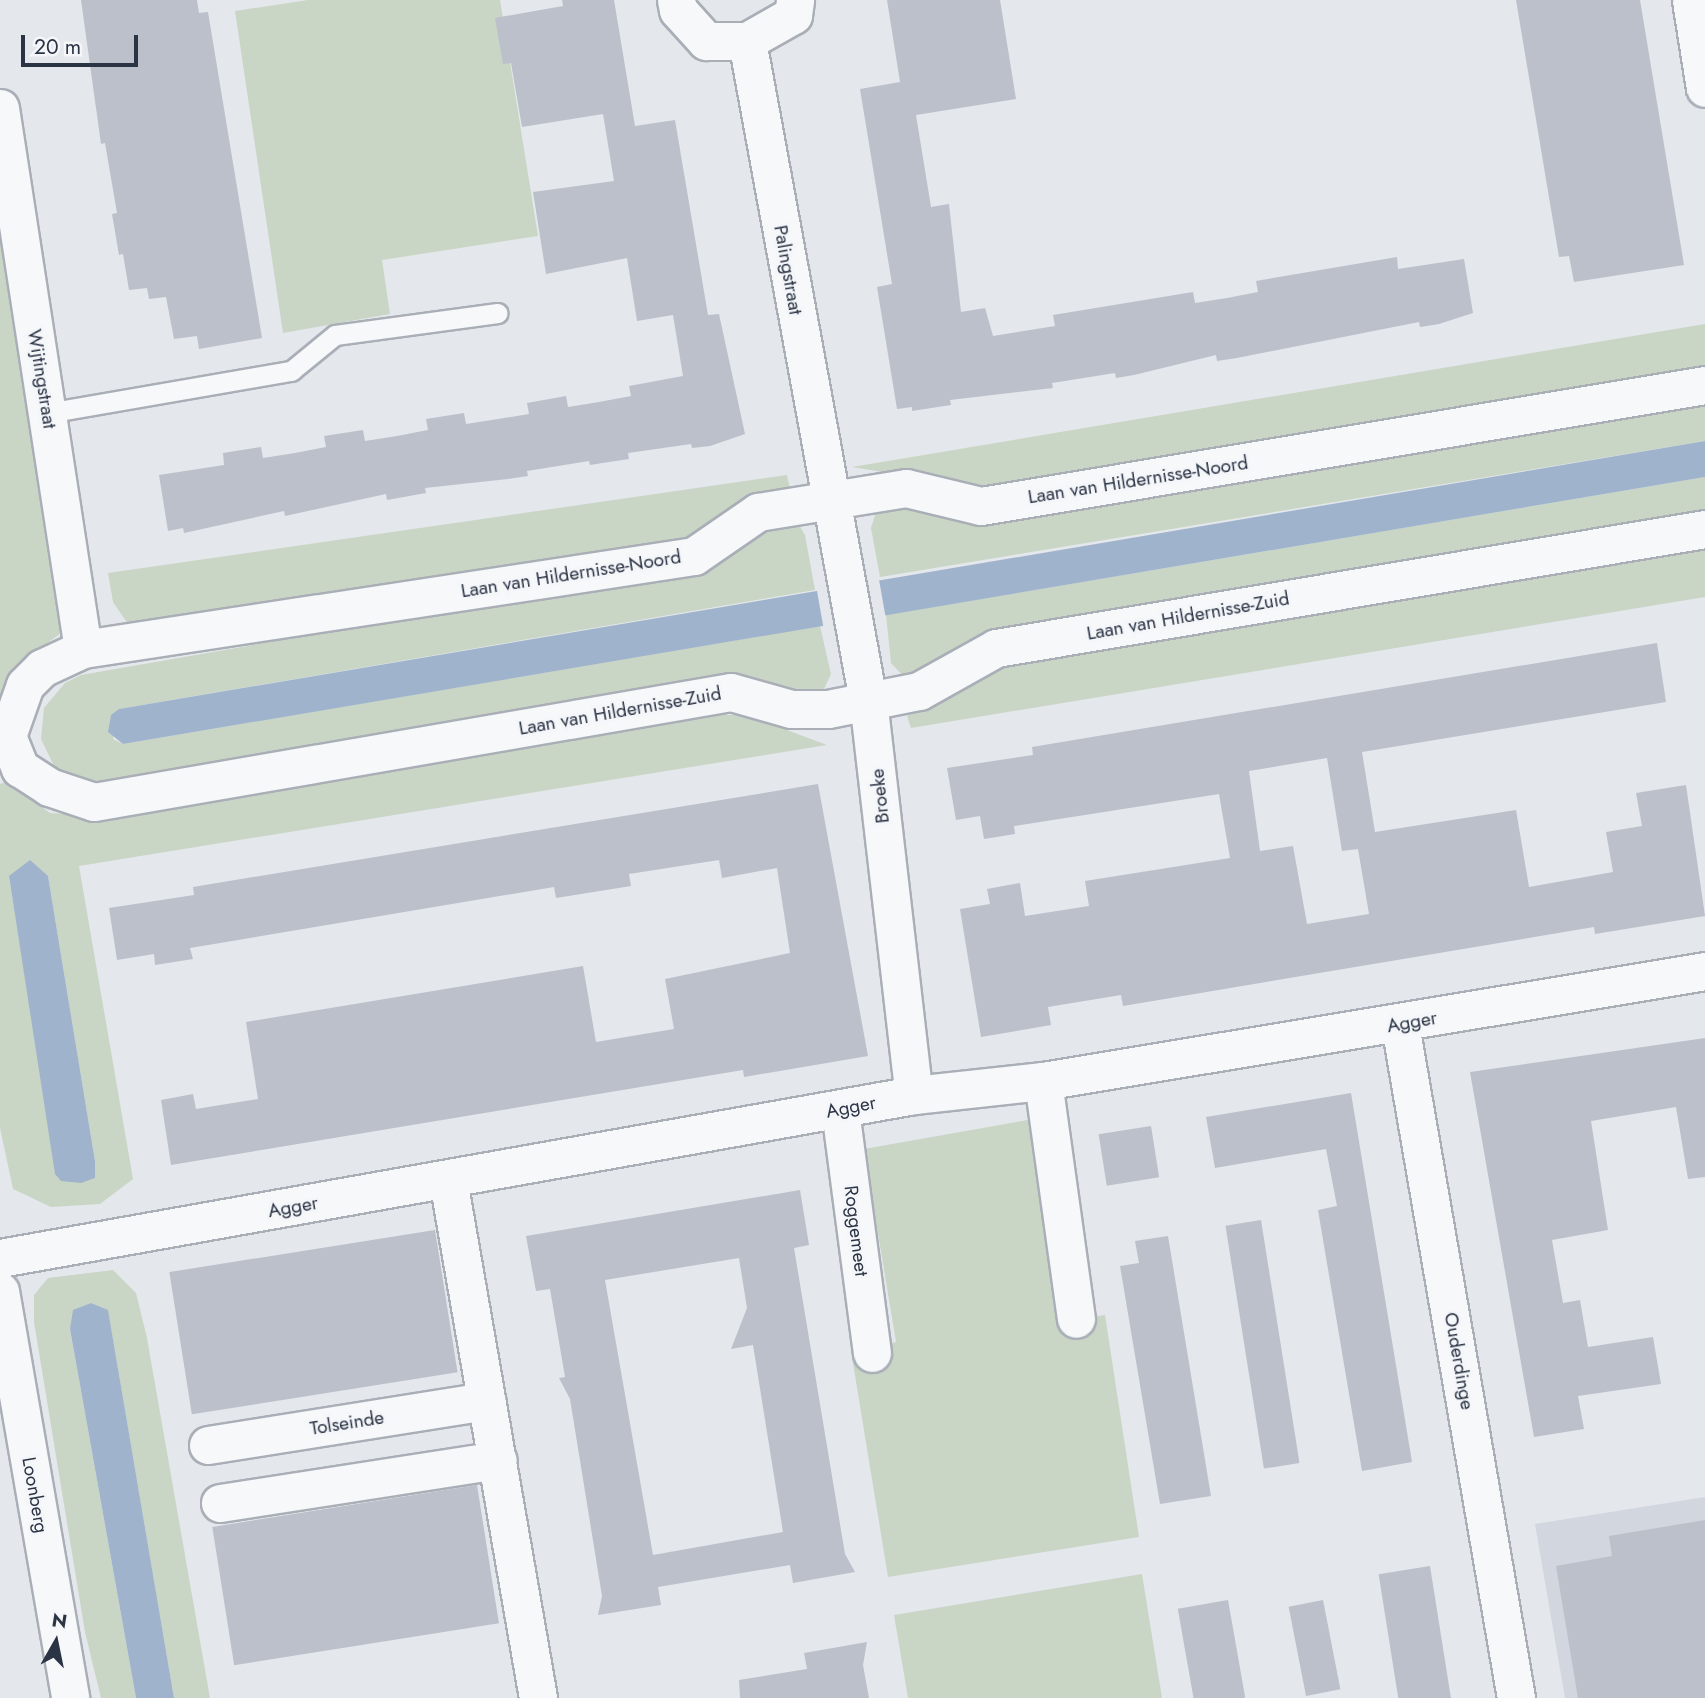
<!DOCTYPE html>
<html>
<head>
<meta charset="utf-8">
<style>
	body { margin:0 }
	#map { position:relative; width:1705px; height:1698px; overflow:hidden; background:#e4e7ec; font-family:Jost,sans-serif }
	div>[style] { position:absolute }
	.built>* { inset:0; background:#d2d6de }
	.green>* { inset:0; background:#c9d6c5 }
	.water>* { inset:0; background:#9fb4cc }
	.pier>* { inset:0; background:#e4e7ec; transform-origin:0 0 }
	.building>* { inset:0; background:#bbc0ca; transform-origin:0 0 }
	.roads { filter:drop-shadow(2px 0 #a9aeb7) drop-shadow(-2px 0 #a9aeb7) drop-shadow(0 2px #a9aeb7) drop-shadow(0 -2px #a9aeb7) }
	.service>* { height:19px; margin:-9.5px; padding:0 9.5px; transform-origin:9.5px; border-radius:9.5px; background:#f7f8fa }
	.minor>* { height:37px; margin:-18.5px; padding:0 18.5px; transform-origin:18.5px; border-radius:18.5px; background:#f7f8fa }
	span { translate:-50% -50%; white-space:nowrap; text-align:center; line-height:1.15; -webkit-text-stroke:6px #f4f6f9; paint-order:stroke }
	.street-label { font-size:19px; color:#2b3445 }
	.north { position:absolute; left:21px; top:1607px; width:70px; height:70px; -webkit-text-stroke:5px #f4f6f9; paint-order:stroke; rotate:9deg; font-size:19px; font-weight:700; line-height:28px; text-align:center; color:#2b3445 }
	.north::after { content:''; display:block; margin:auto; width:24px; height:32px; background:#2b3445; clip-path:polygon(50% 0,100% 100%,50% 72%,0 100%) }
	.scale { position:absolute; left:21px; top:35px; width:117px; height:32px; box-sizing:border-box; border:4px solid #2b3445; border-top:0; padding-left:9px; font-size:21px; line-height:24px; white-space:nowrap; color:#2b3445; -webkit-text-stroke:5px #f4f6f9; paint-order:stroke }
</style>
</head>
<body>
<div id="map">
	<div class="built">
		<i style="clip-path:polygon(1705px 1497px,1705px 1698px,1565px 1698px,1535px 1524px)"></i>
	</div>
	<div class="green">
		<i style="clip-path:polygon(308px 0,500px 0,538px 236px,382px 260px,390px 314px,283px 333px,235px 11px)"></i>
		<i style="clip-path:polygon(0 194px,66px 629px,22px 663px,0 703px)"></i>
		<i style="clip-path:polygon(1705px 324px,1705px 368px,981px 488px,852px 467px)"></i>
		<i style="clip-path:polygon(1705px 401px,1705px 441px,880px 577px,871px 528px,877px 509px,919px 505px,954px 521px,987px 521px)"></i>
		<i style="clip-path:polygon(787px 475px,791px 494px,703px 535px,674px 543px,130px 627px,113px 602px,108px 573px)"></i>
		<i style="clip-path:polygon(1705px 477px,1705px 516px,906px 679px,891px 663px,886px 615px)"></i>
		<i style="clip-path:polygon(797px 522px,805px 535px,815px 590px,119px 709px,113px 739px,123px 744px,820px 626px,831px 674px,823px 691px,100px 786px,67px 779px,55px 768px,41px 739px,44px 708px,65px 683px,81px 675px,704px 566px,745px 536px)"></i>
		<i style="clip-path:polygon(1705px 549px,1705px 597px,911px 728px,907px 716px,1000px 667px)"></i>
		<i style="clip-path:polygon(evenodd,720px 715px,747px 715px,827px 745px,79px 866px,133px 1179px,100px 1204px,51px 1207px,13px 1189px,0 1128px,0 784px,8px 781px,50px 813px,122px 818px,720px 715px,9px 876px,48px 876px,95px 1161px,27px 989px,9px 876px)"></i>
		<i style="clip-path:polygon(1033px 1119px,1062px 1321px,1105px 1315px,1139px 1537px,888px 1577px,851px 1351px,896px 1342px,864px 1149px)"></i>
		<i style="clip-path:polygon(113px 1270px,136px 1293px,147px 1338px,210px 1698px,174px 1698px,108px 1311px,91px 1303px,70px 1329px,136px 1698px,101px 1698px,85px 1632px,34px 1322px,34px 1295px,48px 1278px)"></i>
		<i style="clip-path:polygon(1142px 1574px,1162px 1698px,908px 1698px,894px 1615px)"></i>
	</div>
	<div class="water">
		<i style="clip-path:polygon(1705px 441px,1705px 477px,123px 744px,108px 732px,111px 715px,119px 709px)"></i>
		<i style="clip-path:polygon(30px 860px,48px 876px,95px 1161px,95px 1178px,81px 1183px,61px 1181px,55px 1174px,9px 876px)"></i>
		<i style="clip-path:polygon(91px 1303px,108px 1310px,174px 1698px,136px 1698px,70px 1329px,73px 1310px)"></i>
	</div>
	<div class="pier">
		<i style="left:878px;top:574px;width:45px;height:63px;rotate:80deg"></i>
	</div>
	<div class="building">
		<i style="clip-path:polygon(81px 0,197px 0,199px 13px,208px 12px,262px 338px,199px 349px,197px 336px,174px 339px,166px 297px,149px 299px,147px 288px,129px 290px,123px 254px,119px 255px,112px 214px,117px 213px,105px 143px,101px 144px)"></i>
		<i style="clip-path:polygon(562px 0,614px 0,635px 126px,675px 120px,708px 315px,719px 314px,745px 434px,710px 446px,692px 448px,691px 444px,628px 453px,629px 459px,609px 462px,590px 465px,589px 461px,527px 471px,528px 476px,508px 479px,425px 488px,426px 493px,387px 500px,386px 494px,285px 516px,284px 511px,184px 533px,183px 528px,168px 531px,159px 475px,224px 465px,223px 453px,261px 447px,263px 458px,295px 453px,326px 447px,324px 436px,363px 430px,365px 441px,397px 436px,428px 430px,426px 419px,464px 413px,466px 424px,498px 419px,529px 414px,527px 403px,566px 396px,568px 407px,599px 402px,631px 396px,629px 386px,683px 376px,673px 315px,637px 321px,627px 258px,546px 274px,533px 192px,614px 181px,603px 114px,522px 127px,511px 63px,503px 64px,495px 18px,563px 6px)"></i>
		<i style="clip-path:polygon(887px 0,1000px 0,1016px 99px,916px 115px,931px 207px,949px 204px,961px 312px,985px 308px,993px 336px,1055px 326px,1053px 315px,1193px 292px,1195px 303px,1227px 298px,1258px 292px,1256px 281px,1397px 257px,1398px 269px,1464px 259px,1473px 313px,1439px 324px,1420px 327px,1419px 322px,1237px 358px,1217px 361px,1216px 355px,1134px 375px,1116px 378px,1115px 373px,1052px 383px,1053px 388px,950px 400px,951px 405px,912px 411px,912px 407px,897px 409px,877px 287px,892px 284px,860px 89px,900px 82px)"></i>
		<i style="clip-path:polygon(1516px 0,1640px 0,1684px 265px,1574px 282px,1569px 256px,1559px 257px)"></i>
		<i style="clip-path:polygon(evenodd,1657px 643px,1666px 702px,1362px 752px,1375px 832px,1516px 810px,1529px 887px,1613px 872px,1606px 832px,1642px 826px,1636px 793px,1686px 785px,1705px 916px,1595px 934px,1594px 927px,1123px 1006px,1121px 995px,1048px 1007px,1051px 1025px,981px 1037px,960px 909px,990px 904px,987px 889px,1020px 883px,1025px 916px,1089px 906px,1085px 881px,1230px 858px,1219px 794px,1014px 826px,1015px 834px,984px 839px,980px 816px,956px 820px,947px 768px,1033px 755px,1032px 747px,1657px 643px,1327px 758px,1342px 851px,1358px 849px,1369px 914px,1307px 924px,1293px 846px,1260px 851px,1249px 771px,1327px 758px)"></i>
		<i style="clip-path:polygon(818px 784px,868px 1056px,744px 1077px,743px 1070px,171px 1165px,161px 1100px,193px 1094px,196px 1109px,258px 1099px,246px 1022px,583px 966px,596px 1042px,674px 1029px,665px 979px,790px 953px,777px 868px,722px 878px,719px 860px,629px 874px,631px 886px,556px 898px,554px 887px,190px 948px,193px 959px,155px 965px,154px 954px,117px 960px,109px 908px,194px 895px,193px 887px)"></i>
		<i style="clip-path:polygon(1705px 1038px,1705px 1177px,1688px 1179px,1676px 1107px,1591px 1121px,1608px 1230px,1552px 1240px,1563px 1303px,1580px 1300px,1588px 1347px,1653px 1337px,1661px 1384px,1578px 1396px,1584px 1429px,1534px 1437px,1470px 1072px)"></i>
		<i style="clip-path:polygon(1351px 1093px,1412px 1462px,1362px 1471px,1318px 1210px,1337px 1206px,1326px 1149px,1215px 1168px,1206px 1117px)"></i>
		<i style="left:1151px;top:1126px;width:52px;height:53px;rotate:81deg"></i>
		<i style="clip-path:polygon(evenodd,800px 1190px,809px 1245px,794px 1248px,845px 1554px,855px 1572px,793px 1583px,790px 1565px,658px 1587px,661px 1605px,598px 1615px,602px 1596px,570px 1399px,559px 1378px,565px 1377px,550px 1289px,536px 1291px,526px 1236px,800px 1190px,739px 1258px,747px 1308px,731px 1349px,753px 1345px,783px 1532px,653px 1555px,605px 1280px,739px 1258px)"></i>
		<i style="left:1261px;top:1220px;width:246px;height:36px;rotate:81deg"></i>
		<i style="left:435px;top:1230px;width:144px;height:269px;rotate:81deg"></i>
		<i style="clip-path:polygon(1168px 1236px,1211px 1496px,1160px 1504px,1120px 1266px,1139px 1263px,1135px 1241px)"></i>
		<i style="left:477px;top:1485px;width:140px;height:268px;rotate:81deg"></i>
		<i style="clip-path:polygon(1705px 1520px,1705px 1698px,1578px 1698px,1556px 1566px,1612px 1556px,1609px 1536px)"></i>
		<i style="left:1430px;top:1566px;width:134px;height:52px;rotate:81deg"></i>
		<i style="left:1228px;top:1600px;width:99px;height:51px;rotate:80deg"></i>
		<i style="left:1323px;top:1600px;width:91px;height:35px;rotate:79deg"></i>
		<i style="clip-path:polygon(867px 1642px,863px 1665px,869px 1698px,740px 1698px,739px 1680px,807px 1669px,804px 1653px)"></i>
	</div>
	<div class="roads">
		<div class="service">
			<i style="left:47px;top:413px;width:248px;rotate:-9.8deg"></i>
			<i style="left:291px;top:371px;width:57px;rotate:-39.3deg"></i>
			<i style="left:335px;top:335px;width:164px;rotate:-7.7deg"></i>
		</div>
		<div class="minor">
			<i style="left:676px;top:0;width:10px;rotate:79deg"></i>
			<i style="left:678px;top:10px;width:42px;rotate:47.9deg"></i>
			<i style="left:706px;top:41px;width:41px"></i>
			<i style="left:747px;top:41px;width:53px;rotate:-29.5deg"></i>
			<i style="left:793px;top:15px;width:15px;rotate:-82deg"></i>
			<i style="left:1691px;top:0;width:89px;rotate:81deg"></i>
			<i style="left:747px;top:41px;width:670px;rotate:79.6deg"></i>
			<i style="left:868px;top:700px;width:398px;rotate:83.4deg"></i>
			<i style="left:0;top:108px;width:547px;rotate:81.28deg"></i>
			<i style="left:7px;top:736px;width:54px;rotate:-70.6deg"></i>
			<i style="left:25px;top:685px;width:24px;rotate:-45deg"></i>
			<i style="left:42px;top:668px;width:45px;rotate:-24.9deg"></i>
			<i style="left:83px;top:649px;width:618px;rotate:-8.65deg"></i>
			<i style="left:694px;top:556px;width:78px;rotate:-34.5deg"></i>
			<i style="left:758px;top:512px;width:150px;rotate:-9.2deg"></i>
			<i style="left:906px;top:488px;width:77px;rotate:13.5deg"></i>
			<i style="left:981px;top:506px;width:734px;rotate:-9.49deg"></i>
			<i style="left:7px;top:736px;width:35px;rotate:68deg"></i>
			<i style="left:20px;top:768px;width:35px;rotate:33deg"></i>
			<i style="left:49px;top:787px;width:47px;rotate:18.4deg"></i>
			<i style="left:94px;top:802px;width:646px;rotate:-9.8deg"></i>
			<i style="left:731px;top:692px;width:62px;rotate:15.8deg"></i>
			<i style="left:791px;top:709px;width:37px"></i>
			<i style="left:828px;top:709px;width:93px;rotate:-11.2deg"></i>
			<i style="left:919px;top:691px;width:88px;rotate:-29.2deg"></i>
			<i style="left:996px;top:648px;width:719px;rotate:-9.53deg"></i>
			<i style="left:1400px;top:1025px;width:683px;rotate:80.22deg"></i>
			<i style="left:1043px;top:1081px;width:240px;rotate:82.1deg"></i>
			<i style="left:840px;top:1110px;width:245px;rotate:82.5deg"></i>
			<i style="left:448px;top:1180px;width:526px;rotate:80.14deg"></i>
			<i style="left:0;top:1258px;width:928px;rotate:-10.11deg"></i>
			<i style="left:914px;top:1095px;width:130px;rotate:-6.2deg"></i>
			<i style="left:1043px;top:1081px;width:671px;rotate:-9.43deg"></i>
			<i style="left:0;top:1291px;width:413px;rotate:80.2deg"></i>
			<i style="left:208px;top:1445px;width:282px;rotate:-9deg"></i>
			<i style="left:220px;top:1503px;width:281px;rotate:-8.8deg"></i>
		</div>
	</div>
	<div class="street-label">
		<span style="left:788px;top:270px;rotate:80deg">Palingstraat</span>
		<span style="left:42px;top:379px;rotate:81deg">Wijtingstraat</span>
		<span style="left:1138px;top:480px;rotate:-9deg">Laan van Hildernisse-Noord</span>
		<span style="left:571px;top:574px;rotate:-9deg">Laan van Hildernisse-Noord</span>
		<span style="left:1188px;top:616px;rotate:-10deg">Laan van Hildernisse-Zuid</span>
		<span style="left:620px;top:711px;rotate:-10deg">Laan van Hildernisse-Zuid</span>
		<span style="left:880px;top:796px;rotate:-96deg">Broeke</span>
		<span style="left:1412px;top:1022px;rotate:-10deg">Agger</span>
		<span style="left:851px;top:1107px;rotate:-11deg">Agger</span>
		<span style="left:293px;top:1207px;rotate:-10deg">Agger</span>
		<span style="left:856px;top:1231px;rotate:83deg">Roggemeet</span>
		<span style="left:1459px;top:1361px;rotate:80deg">Ouderdinge</span>
		<span style="left:347px;top:1423px;rotate:-9deg">Tolseinde</span>
		<span style="left:35px;top:1495px;rotate:80deg">Loonberg</span>
	</div>
	<div class="north">N</div>
	<div class="scale">20 m</div>
</div>
</body>
</html>
